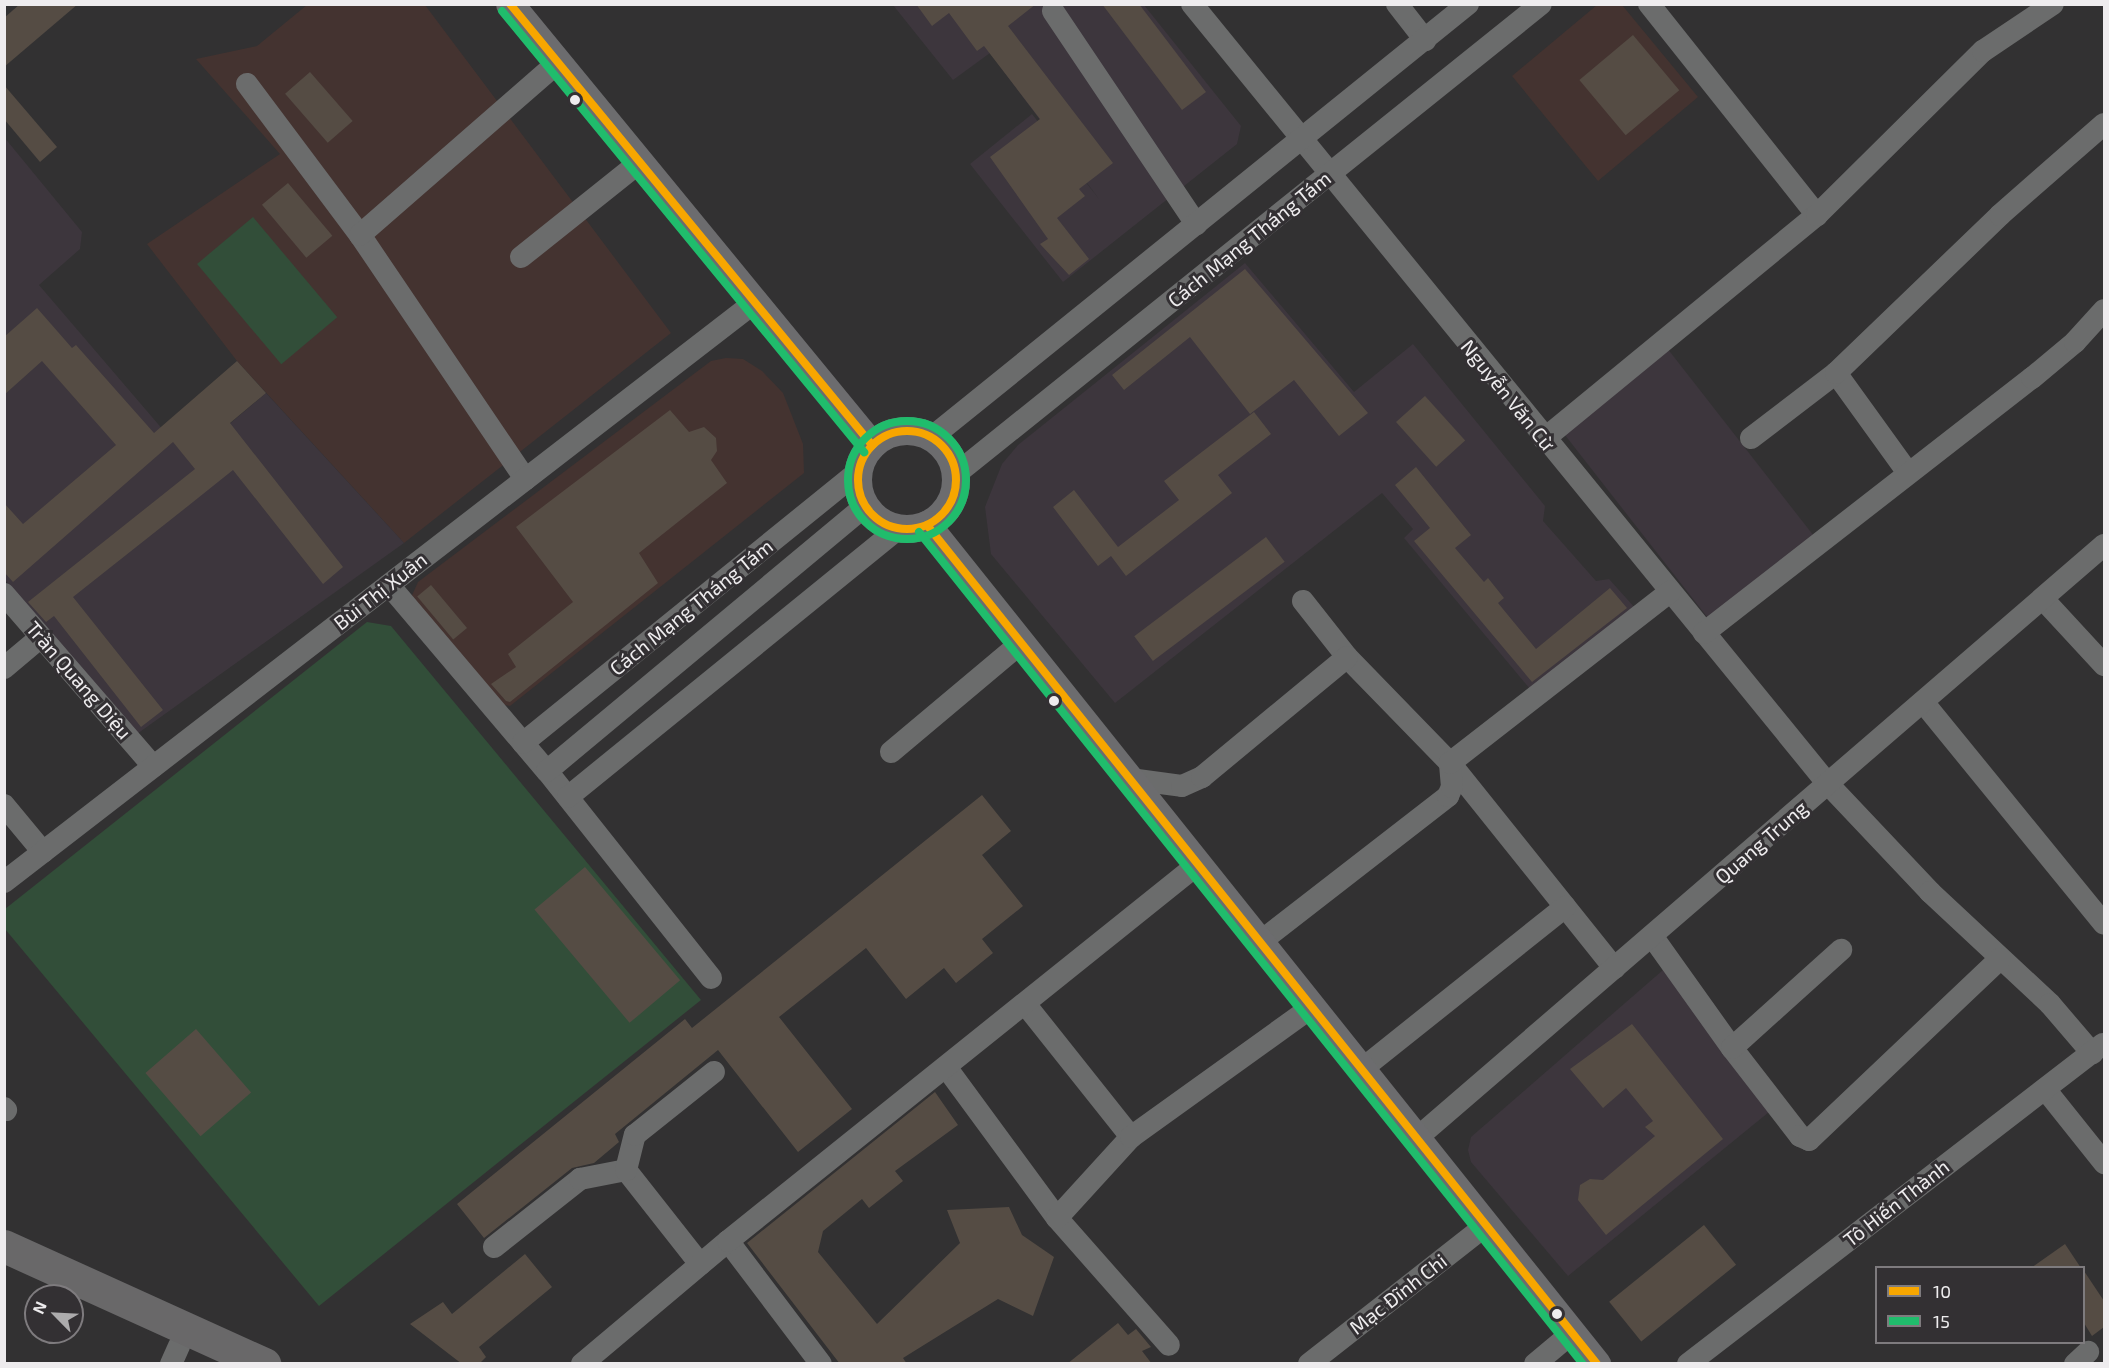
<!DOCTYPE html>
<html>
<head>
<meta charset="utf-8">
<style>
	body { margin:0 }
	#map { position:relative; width:2109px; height:1368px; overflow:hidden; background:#323132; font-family:"Exo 2",sans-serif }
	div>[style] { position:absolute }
	.commercial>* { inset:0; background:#443330 }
	.built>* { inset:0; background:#3d363d; transform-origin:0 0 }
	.green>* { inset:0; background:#324e39; transform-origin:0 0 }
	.building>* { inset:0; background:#554c44; transform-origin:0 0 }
	.minor>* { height:22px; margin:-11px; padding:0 11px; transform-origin:11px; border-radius:11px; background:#6b6c6c }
	.major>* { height:28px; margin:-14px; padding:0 14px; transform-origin:14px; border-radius:14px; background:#6c6c6e }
	.major>.ring { margin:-14px; padding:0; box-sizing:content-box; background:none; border:28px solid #6c6c6e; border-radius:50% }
	.highway>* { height:33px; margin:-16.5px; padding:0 16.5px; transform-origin:16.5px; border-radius:16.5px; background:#696869 }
	.bus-1>* { height:8px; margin:-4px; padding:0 4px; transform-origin:4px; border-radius:4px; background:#f7a600 }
	.bus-1>.ring { margin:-4px; padding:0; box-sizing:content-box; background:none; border:8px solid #f7a600; border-radius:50% }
	.bus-2>* { height:8px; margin:-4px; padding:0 4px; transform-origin:4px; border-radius:4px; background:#20bc6c }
	.bus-2>.ring { margin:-4px; padding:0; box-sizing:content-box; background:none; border:8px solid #20bc6c; border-radius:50% }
	.dots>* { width:16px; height:16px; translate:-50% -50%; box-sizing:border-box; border:3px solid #333033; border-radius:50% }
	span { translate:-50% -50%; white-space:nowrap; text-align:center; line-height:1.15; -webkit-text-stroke:6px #333033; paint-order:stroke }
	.street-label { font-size:20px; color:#eeecee }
	.frame { position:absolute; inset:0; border:6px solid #eeecee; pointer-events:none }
	.legend { position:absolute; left:1875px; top:1266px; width:210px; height:78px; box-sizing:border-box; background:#333033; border:2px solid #7e7b7e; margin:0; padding:8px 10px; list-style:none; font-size:18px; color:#eeecee }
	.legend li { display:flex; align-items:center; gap:12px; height:30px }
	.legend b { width:30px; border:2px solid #7e7b7e }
	.north { position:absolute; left:24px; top:1284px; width:60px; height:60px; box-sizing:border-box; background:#333033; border:2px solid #7e7b7e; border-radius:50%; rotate:294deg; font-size:16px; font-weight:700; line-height:24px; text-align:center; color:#eeecee }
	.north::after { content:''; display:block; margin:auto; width:21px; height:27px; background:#acabac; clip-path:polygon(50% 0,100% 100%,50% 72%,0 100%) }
</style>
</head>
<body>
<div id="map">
	<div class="commercial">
		<i style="clip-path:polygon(307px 5px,425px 5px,671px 333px,404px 543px,237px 361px,147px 244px,280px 154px,196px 59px,257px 46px)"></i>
		<i style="clip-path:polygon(1597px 5px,1622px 5px,1698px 97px,1598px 181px,1512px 76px)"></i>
		<i style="clip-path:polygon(726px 358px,743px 359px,762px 371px,783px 393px,803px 444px,804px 473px,510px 706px,487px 701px,409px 602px,418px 582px,711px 361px)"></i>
	</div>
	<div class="built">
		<i style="clip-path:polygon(893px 5px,1144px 5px,1241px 126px,1237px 144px,1063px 282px,970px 164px,1032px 114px,1099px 199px,990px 53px,953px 80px)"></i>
		<i style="clip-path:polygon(4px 137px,82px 232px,80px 249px,39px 285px,188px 459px,266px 393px,404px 543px,137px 734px,5px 580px)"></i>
		<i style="clip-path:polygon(1245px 263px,1354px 392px,1413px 344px,1545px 506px,1543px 521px,1596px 581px,1609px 579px,1636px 609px,1535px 695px,1404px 538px,1413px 529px,1382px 493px,1115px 703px,991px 554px,985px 507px,1002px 464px,1018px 445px)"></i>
		<i style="left:1667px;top:348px;width:253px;height:134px;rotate:52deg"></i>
		<i style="clip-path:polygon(1663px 970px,1769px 1112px,1568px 1276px,1471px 1162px,1468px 1150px,1471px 1137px)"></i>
	</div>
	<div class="green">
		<i style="left:253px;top:217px;width:131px;height:73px;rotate:50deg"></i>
		<i style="clip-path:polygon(367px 622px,391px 626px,701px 1000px,319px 1306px,5px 929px,5px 909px)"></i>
	</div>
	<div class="building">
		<i style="clip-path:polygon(20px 4px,78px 4px,4px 67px,4px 18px)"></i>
		<i style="clip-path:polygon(916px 4px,1036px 4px,1008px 26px,1113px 163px,1079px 189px,1085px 196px,1057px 218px,1089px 259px,1069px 275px,1040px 244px,1048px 239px,990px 157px,1040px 119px,984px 46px,977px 51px,949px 13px,932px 26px)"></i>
		<i style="clip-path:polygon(1102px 4px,1139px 4px,1206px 92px,1182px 110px)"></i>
		<i style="left:1633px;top:35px;width:72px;height:70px;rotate:50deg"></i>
		<i style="left:310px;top:72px;width:65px;height:33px;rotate:49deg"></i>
		<i style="clip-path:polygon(4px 85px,57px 147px,40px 162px,4px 119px)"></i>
		<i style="left:288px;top:183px;width:69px;height:34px;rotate:50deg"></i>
		<i style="clip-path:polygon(1245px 269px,1368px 413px,1339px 436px,1294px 380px,1250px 414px,1190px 337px,1124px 390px,1112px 375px)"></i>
		<i style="clip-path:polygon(37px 308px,72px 348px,76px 345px,154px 433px,237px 361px,266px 393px,230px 423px,343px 567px,323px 584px,233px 470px,188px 506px,73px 597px,163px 710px,141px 727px,54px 616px,46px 622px,28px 602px,195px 469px,173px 442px,13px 582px,4px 572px,4px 503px,23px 524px,116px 445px,42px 361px,4px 395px,4px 337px)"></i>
		<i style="left:1425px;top:396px;width:60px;height:39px;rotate:48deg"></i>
		<i style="clip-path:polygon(670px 410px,689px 432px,704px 427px,716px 438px,717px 451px,711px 460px,727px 483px,639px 553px,658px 583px,510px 702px,506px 701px,491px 684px,516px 667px,508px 654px,573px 602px,516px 527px)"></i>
		<i style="clip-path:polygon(1254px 412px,1271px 434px,1218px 475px,1232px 493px,1126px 576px,1111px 556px,1098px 566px,1053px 507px,1074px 490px,1118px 547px,1179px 500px,1164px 481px)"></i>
		<i style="clip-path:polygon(1416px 467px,1471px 535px,1455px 548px,1484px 582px,1488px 578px,1504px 598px,1498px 603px,1536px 649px,1610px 588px,1627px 608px,1532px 682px,1414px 541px,1430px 528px,1395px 485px)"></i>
		<i style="left:1266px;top:537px;width:31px;height:165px;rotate:53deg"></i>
		<i style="left:431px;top:585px;width:56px;height:18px;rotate:50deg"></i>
		<i style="clip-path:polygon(982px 795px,1011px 831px,982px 855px,1023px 906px,982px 939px,993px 953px,956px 983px,944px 968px,906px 999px,866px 948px,779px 1017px,852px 1109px,798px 1152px,718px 1050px,615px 1134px,619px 1142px,594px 1163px,572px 1168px,484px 1238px,457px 1204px,685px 1019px,692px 1028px)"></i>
		<i style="left:585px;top:867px;width:148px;height:66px;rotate:50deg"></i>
		<i style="clip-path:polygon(1632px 1024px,1723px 1139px,1606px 1235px,1578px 1200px,1580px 1185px,1590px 1179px,1603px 1180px,1655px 1136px,1645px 1127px,1653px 1121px,1626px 1088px,1603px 1108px,1570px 1069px)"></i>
		<i style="left:196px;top:1029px;width:84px;height:67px;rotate:49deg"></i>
		<i style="clip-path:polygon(935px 1092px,958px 1125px,895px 1171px,903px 1181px,869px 1208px,862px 1199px,823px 1231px,818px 1252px,877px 1324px,960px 1243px,947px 1210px,1009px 1207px,1022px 1235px,1054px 1257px,1033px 1316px,998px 1299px,903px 1358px,907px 1364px,840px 1364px,747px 1243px)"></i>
		<i style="left:1704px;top:1225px;width:51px;height:122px;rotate:51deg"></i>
		<i style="clip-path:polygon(2065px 1244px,2081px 1268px,2031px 1268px)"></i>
		<i style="clip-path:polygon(525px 1254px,552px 1287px,479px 1347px,486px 1357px,479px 1364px,462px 1364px,410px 1324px,443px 1302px,452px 1314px)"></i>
		<i style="clip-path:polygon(2084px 1271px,2104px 1301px,2104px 1327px,2092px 1336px,2084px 1323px)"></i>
		<i style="clip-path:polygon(1118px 1323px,1128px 1335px,1136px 1329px,1151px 1347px,1142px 1351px,1152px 1364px,1067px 1364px)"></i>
	</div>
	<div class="minor">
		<i style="left:1192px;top:4px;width:1006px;rotate:50.81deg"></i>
		<i style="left:1828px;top:784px;width:149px;rotate:46.6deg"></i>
		<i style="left:1930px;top:892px;width:164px;rotate:43deg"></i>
		<i style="left:2050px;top:1004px;width:65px;rotate:49.4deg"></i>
		<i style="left:1397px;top:4px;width:46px;rotate:52.1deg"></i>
		<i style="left:1649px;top:4px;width:270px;rotate:51.5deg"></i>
		<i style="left:1053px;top:11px;width:257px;rotate:56.1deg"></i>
		<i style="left:247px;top:84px;width:189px;rotate:53.2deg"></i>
		<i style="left:360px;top:235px;width:295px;rotate:55.9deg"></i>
		<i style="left:360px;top:235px;width:263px;rotate:-41.1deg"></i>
		<i style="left:521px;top:257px;width:152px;rotate:-38.6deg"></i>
		<i style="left:1836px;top:373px;width:123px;rotate:54.2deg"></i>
		<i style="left:932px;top:437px;width:689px;rotate:-38.93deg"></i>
		<i style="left:1751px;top:438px;width:107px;rotate:-37.4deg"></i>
		<i style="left:1836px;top:373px;width:228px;rotate:-43.9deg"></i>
		<i style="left:2000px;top:215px;width:138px;rotate:-41.2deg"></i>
		<i style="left:1544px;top:439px;width:353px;rotate:-39.4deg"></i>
		<i style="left:1817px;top:215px;width:233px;rotate:-44.7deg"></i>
		<i style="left:1983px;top:51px;width:84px;rotate:-33.9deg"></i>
		<i style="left:956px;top:474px;width:750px;rotate:-38.78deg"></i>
		<i style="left:389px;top:585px;width:244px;rotate:49.7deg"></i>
		<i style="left:547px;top:771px;width:264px;rotate:51.6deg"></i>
		<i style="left:4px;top:594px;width:228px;rotate:49.1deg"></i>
		<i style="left:2043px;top:599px;width:90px;rotate:47.3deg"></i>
		<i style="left:1303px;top:601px;width:71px;rotate:51.8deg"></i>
		<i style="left:1347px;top:657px;width:148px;rotate:45.8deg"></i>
		<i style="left:1450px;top:763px;width:263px;rotate:51.3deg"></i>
		<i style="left:1704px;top:633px;width:415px;rotate:-37.9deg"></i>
		<i style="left:2032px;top:378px;width:56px;rotate:-39.9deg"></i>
		<i style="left:2075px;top:342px;width:43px;rotate:-47.8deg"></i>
		<i style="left:4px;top:668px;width:48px;rotate:-40deg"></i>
		<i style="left:1923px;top:702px;width:286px;rotate:50.8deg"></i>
		<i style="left:523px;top:743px;width:431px;rotate:-39deg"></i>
		<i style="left:891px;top:752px;width:170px;rotate:-40deg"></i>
		<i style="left:547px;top:771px;width:414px;rotate:-39.8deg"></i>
		<i style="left:1130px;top:779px;width:52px;rotate:7.7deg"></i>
		<i style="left:1182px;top:786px;width:22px;rotate:-24deg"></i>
		<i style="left:1202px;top:777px;width:188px;rotate:-39.6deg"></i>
		<i style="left:568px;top:797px;width:425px;rotate:-39.1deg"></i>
		<i style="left:4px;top:805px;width:61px;rotate:50.3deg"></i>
		<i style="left:4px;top:882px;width:949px;rotate:-37.68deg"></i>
		<i style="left:1652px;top:936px;width:138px;rotate:54.5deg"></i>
		<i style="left:1732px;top:1048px;width:111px;rotate:52.3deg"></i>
		<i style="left:1800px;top:1136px;width:10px;rotate:24deg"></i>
		<i style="left:1809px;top:1140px;width:263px;rotate:-43.5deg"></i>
		<i style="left:1260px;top:942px;width:238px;rotate:-37.8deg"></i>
		<i style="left:1448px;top:796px;width:10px;rotate:-66deg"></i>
		<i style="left:1452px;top:787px;width:24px;rotate:-95deg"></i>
		<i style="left:1450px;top:763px;width:279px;rotate:-37.9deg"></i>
		<i style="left:1026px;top:1005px;width:169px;rotate:51.5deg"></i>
		<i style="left:1732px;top:1048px;width:147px;rotate:-42deg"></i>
		<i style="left:946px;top:1067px;width:187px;rotate:53.7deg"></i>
		<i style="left:1057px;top:1218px;width:169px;rotate:48.6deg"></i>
		<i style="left:1362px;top:1069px;width:260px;rotate:-38.6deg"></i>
		<i style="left:2045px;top:1089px;width:95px;rotate:51.4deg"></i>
		<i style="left:4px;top:1108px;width:3px;rotate:45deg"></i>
		<i style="left:1417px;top:1138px;width:908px;rotate:-40.8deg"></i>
		<i style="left:626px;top:1170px;width:120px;rotate:51.8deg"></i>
		<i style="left:1057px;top:1218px;width:110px;rotate:-47.6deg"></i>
		<i style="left:1131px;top:1137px;width:223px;rotate:-35.7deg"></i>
		<i style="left:728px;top:1241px;width:154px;rotate:52.9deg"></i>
		<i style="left:494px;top:1247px;width:110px;rotate:-38.3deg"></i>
		<i style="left:580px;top:1179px;width:47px;rotate:-11.1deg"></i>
		<i style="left:626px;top:1170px;width:36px;rotate:-76deg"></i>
		<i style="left:635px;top:1135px;width:101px;rotate:-38.6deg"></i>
		<i style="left:171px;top:1364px;width:20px;rotate:-66deg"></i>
		<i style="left:582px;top:1364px;width:191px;rotate:-40.1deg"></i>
		<i style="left:728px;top:1241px;width:603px;rotate:-38.73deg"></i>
		<i style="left:1309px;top:1364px;width:225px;rotate:-38.1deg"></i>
		<i style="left:1535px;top:1364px;width:48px;rotate:-40deg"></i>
		<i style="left:1688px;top:1364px;width:524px;rotate:-37.64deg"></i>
		<i style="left:2075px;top:1364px;width:18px;rotate:-43deg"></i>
	</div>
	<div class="major">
		<i style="left:510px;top:4px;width:571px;rotate:50.62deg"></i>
		<i class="ring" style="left:858px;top:431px;width:70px;height:70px"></i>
		<i style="left:927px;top:525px;width:1074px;rotate:51.39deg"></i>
	</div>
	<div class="highway">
		<i style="left:4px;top:1246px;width:286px;rotate:24.4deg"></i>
	</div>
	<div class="bus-1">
		<i style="left:510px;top:4px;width:571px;rotate:50.62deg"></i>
		<i class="ring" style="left:858px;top:431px;width:90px;height:90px"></i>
		<i style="left:927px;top:525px;width:1074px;rotate:51.39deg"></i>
	</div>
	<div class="bus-2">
		<i style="left:502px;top:11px;width:571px;rotate:50.62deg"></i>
		<i class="ring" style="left:848px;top:421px;width:110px;height:110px"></i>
		<i style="left:919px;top:532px;width:1064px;rotate:51.41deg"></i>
	</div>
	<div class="dots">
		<i style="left:575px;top:100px;background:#eeecee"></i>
		<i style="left:1054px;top:701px;background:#eeecee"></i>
		<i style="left:1557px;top:1314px;background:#eeecee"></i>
	</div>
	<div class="street-label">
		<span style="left:1249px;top:239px;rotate:-39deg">Cách Mạng Tháng Tám</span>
		<span style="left:1508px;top:395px;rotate:51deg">Nguyễn Văn Cừ</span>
		<span style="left:380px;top:591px;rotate:-38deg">Bùi Thị Xuân</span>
		<span style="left:691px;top:607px;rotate:-39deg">Cách Mạng Tháng Tám</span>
		<span style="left:79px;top:680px;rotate:49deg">Trần Quang Diệu</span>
		<span style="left:1761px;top:842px;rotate:-41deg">Quang Trung</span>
		<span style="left:1896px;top:1203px;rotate:-38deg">Tô Hiến Thành</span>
		<span style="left:1398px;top:1294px;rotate:-38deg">Mạc Đĩnh Chi</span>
	</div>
	<div class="frame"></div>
	<ul class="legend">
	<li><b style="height:8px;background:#f7a600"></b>10</li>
	<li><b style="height:8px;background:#20bc6c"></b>15</li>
	</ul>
	<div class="north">N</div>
</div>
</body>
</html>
